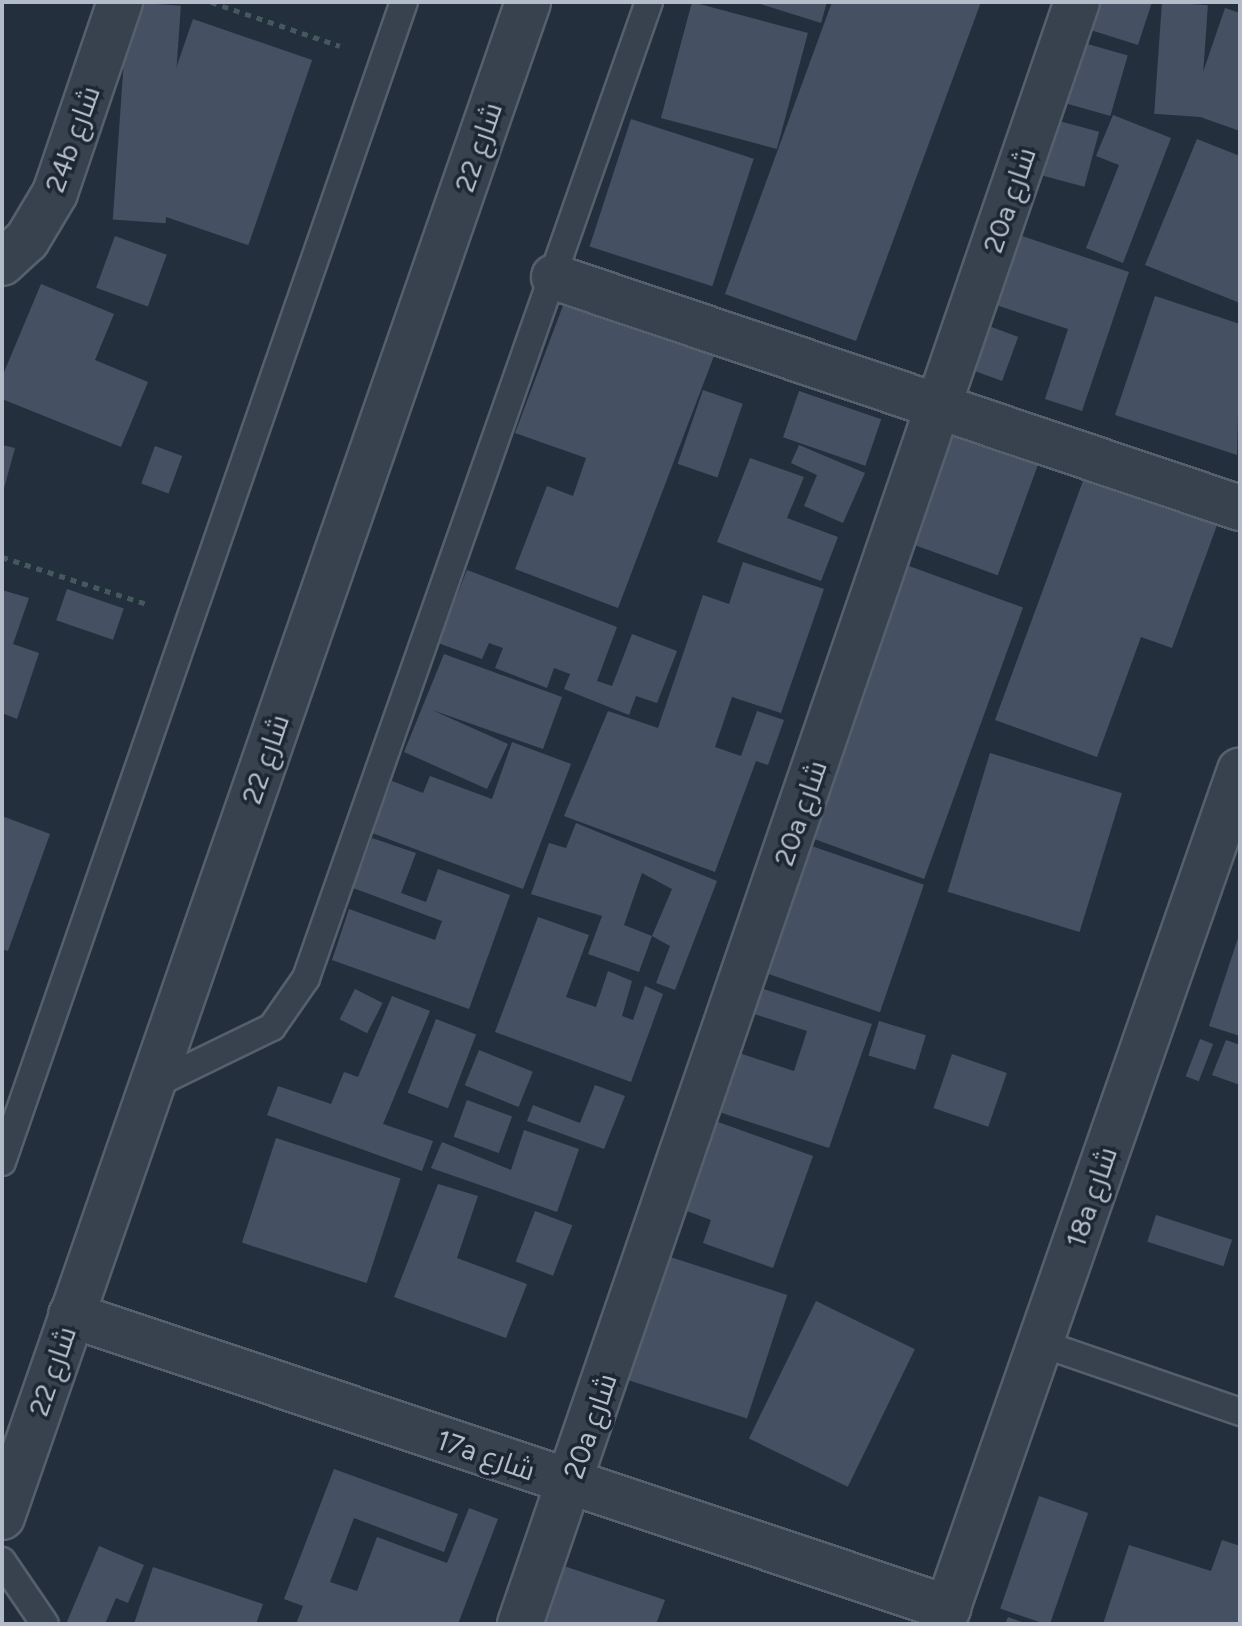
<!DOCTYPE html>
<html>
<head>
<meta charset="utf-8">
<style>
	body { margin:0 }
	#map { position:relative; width:1242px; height:1626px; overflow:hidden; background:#242f3e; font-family:Figtree,Cairo,sans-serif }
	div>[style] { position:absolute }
	.building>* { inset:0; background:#455162; transform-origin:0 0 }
	.path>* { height:5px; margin-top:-2.5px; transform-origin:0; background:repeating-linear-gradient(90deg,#44595c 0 6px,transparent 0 12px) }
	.roads { filter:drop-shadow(2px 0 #565f6c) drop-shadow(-2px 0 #565f6c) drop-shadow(0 2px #565f6c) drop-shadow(0 -2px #565f6c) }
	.lane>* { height:26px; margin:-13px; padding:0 13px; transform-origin:13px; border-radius:13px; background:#38414e }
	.street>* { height:44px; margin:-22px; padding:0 22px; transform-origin:22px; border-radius:22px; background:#38414e }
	span { translate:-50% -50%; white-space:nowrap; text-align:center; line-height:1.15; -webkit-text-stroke:7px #1d2633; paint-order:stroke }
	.street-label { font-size:28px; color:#b4bcc9 }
	.frame { position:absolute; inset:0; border:4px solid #b4bcc9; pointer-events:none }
</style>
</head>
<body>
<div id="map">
	<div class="building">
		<i style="left:128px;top:2px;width:53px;height:218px;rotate:4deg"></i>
		<i style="left:692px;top:2px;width:120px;height:120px;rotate:15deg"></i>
		<i style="clip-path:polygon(754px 2px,827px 2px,821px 23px)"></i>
		<i style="clip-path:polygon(832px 2px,981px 2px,856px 341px,725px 294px)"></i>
		<i style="clip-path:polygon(1083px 2px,1152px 2px,1138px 45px,1075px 25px)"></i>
		<i style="left:1162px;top:2px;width:46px;height:112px;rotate:4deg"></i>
		<i style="clip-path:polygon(1225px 8px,1240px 13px,1240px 131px,1189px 113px)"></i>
		<i style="left:193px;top:19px;width:126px;height:196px;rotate:19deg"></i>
		<i style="left:1070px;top:39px;width:60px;height:63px;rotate:16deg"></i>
		<i style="clip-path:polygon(1113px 115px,1171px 138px,1123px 263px,1086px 248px,1119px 165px,1096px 156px)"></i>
		<i style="left:1044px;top:117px;width:57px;height:57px;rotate:15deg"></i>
		<i style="left:631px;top:119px;width:129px;height:134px;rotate:18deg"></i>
		<i style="clip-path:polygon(1197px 139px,1240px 156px,1240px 303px,1145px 265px)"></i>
		<i style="clip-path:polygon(1010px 232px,1129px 272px,1082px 411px,1045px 399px,1068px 329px,987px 302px)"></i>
		<i style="left:115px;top:236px;width:55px;height:55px;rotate:20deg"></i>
		<i style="clip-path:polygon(41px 284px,114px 314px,95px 360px,148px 382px,121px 447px,2px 399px,2px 377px)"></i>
		<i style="clip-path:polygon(567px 295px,717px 348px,618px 608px,515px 569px,547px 486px,573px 496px,586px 458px,515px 433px)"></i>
		<i style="clip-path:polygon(1155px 296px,1240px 324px,1237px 455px,1115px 415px)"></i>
		<i style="left:975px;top:321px;width:46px;height:47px;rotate:20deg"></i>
		<i style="left:703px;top:390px;width:42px;height:78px;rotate:19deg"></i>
		<i style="left:799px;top:391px;width:87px;height:49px;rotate:19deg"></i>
		<i style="left:947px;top:428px;width:98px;height:121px;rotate:20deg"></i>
		<i style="clip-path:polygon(2px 445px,15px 448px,3px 492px,2px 492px)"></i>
		<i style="clip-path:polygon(799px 445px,865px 473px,843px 523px,804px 506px,817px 475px,791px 463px)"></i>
		<i style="left:155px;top:446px;width:29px;height:40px;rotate:20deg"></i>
		<i style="clip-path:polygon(750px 458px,804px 477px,787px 518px,838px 537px,821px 581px,717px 542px)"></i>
		<i style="clip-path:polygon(1087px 470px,1220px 517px,1172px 648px,1141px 637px,1097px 757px,995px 720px)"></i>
		<i style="clip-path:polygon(743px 562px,824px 589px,781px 713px,732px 697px,715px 747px,741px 756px,757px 711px,784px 720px,768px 765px,756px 761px,715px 872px,564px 816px,608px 711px,658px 728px,703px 595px,729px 604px)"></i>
		<i style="left:898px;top:562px;width:133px;height:289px;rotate:20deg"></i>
		<i style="clip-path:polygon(467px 570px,617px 627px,597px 681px,612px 686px,632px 634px,677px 651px,657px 703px,636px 696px,629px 715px,564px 689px,570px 674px,554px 668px,547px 688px,495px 668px,503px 648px,489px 643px,482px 659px,438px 643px)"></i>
		<i style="left:67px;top:589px;width:60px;height:33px;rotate:19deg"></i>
		<i style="clip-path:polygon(2px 590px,29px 598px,13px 644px,39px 653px,17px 719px,2px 713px)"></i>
		<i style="clip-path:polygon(444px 654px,562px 697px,543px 749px,432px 710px,508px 744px,487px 789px,404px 752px)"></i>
		<i style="clip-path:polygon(512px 742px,571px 764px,523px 889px,372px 833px,392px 781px,423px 793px,430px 776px,492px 799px)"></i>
		<i style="left:990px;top:753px;width:138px;height:145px;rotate:17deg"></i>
		<i style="clip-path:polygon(2px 816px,50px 834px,8px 951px,2px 949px)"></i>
		<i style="clip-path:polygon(576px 823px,717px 881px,675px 990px,656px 983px,670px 946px,652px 936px,672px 889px,642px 873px,624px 925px,652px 936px,639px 972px,588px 954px,602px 916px,531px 894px,549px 843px,566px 848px)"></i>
		<i style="clip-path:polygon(372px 838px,416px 853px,401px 893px,426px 902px,438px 869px,510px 895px,469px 1009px,332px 960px,349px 909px,435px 940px,442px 921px,353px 888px)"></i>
		<i style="left:800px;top:842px;width:131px;height:135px;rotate:19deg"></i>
		<i style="clip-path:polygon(538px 917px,589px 935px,566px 997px,596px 1007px,608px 971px,632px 981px,622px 1016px,633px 1020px,645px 986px,663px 994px,631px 1082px,495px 1032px)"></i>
		<i style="clip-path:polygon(1239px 935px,1240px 935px,1240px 1036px,1209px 1026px)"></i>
		<i style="clip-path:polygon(754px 986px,872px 1024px,829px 1148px,716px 1111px,736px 1052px,794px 1071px,807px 1031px,745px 1011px)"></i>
		<i style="left:355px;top:989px;width:31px;height:34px;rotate:27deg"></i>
		<i style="clip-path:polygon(392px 996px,430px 1011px,383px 1124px,433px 1141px,422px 1171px,267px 1115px,278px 1086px,331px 1104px,344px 1072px,358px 1077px)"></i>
		<i style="left:436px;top:1019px;width:43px;height:79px;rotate:21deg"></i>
		<i style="left:879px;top:1021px;width:49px;height:36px;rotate:17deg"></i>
		<i style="left:1200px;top:1039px;width:14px;height:40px;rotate:21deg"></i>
		<i style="clip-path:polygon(1226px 1040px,1240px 1045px,1240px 1085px,1212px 1075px)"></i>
		<i style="left:479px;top:1050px;width:58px;height:38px;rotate:22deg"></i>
		<i style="left:952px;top:1054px;width:58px;height:57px;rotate:19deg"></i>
		<i style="clip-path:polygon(595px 1085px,625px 1096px,604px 1149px,527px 1121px,533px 1105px,580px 1123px)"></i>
		<i style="left:467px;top:1100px;width:48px;height:39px;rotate:20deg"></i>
		<i style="clip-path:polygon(704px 1117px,813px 1156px,773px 1268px,703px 1243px,711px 1220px,671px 1205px)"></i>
		<i style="clip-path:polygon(524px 1130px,579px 1149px,557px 1212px,431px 1168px,442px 1142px,511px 1170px)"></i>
		<i style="left:276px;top:1138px;width:131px;height:110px;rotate:18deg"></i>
		<i style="clip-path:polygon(438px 1184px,478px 1196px,457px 1258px,527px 1284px,506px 1338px,394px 1297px)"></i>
		<i style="left:535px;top:1211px;width:40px;height:54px;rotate:21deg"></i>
		<i style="left:1156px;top:1215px;width:80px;height:28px;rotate:18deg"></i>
		<i style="left:655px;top:1252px;width:139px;height:130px;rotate:18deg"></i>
		<i style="left:816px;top:1301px;width:110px;height:153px;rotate:26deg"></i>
		<i style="clip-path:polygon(334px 1469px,458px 1514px,444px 1552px,354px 1518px,330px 1582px,357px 1591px,377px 1537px,447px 1563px,469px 1508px,498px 1519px,458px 1624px,296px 1624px,303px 1606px,284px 1599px)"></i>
		<i style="left:1039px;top:1496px;width:52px;height:119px;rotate:19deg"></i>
		<i style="clip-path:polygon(1222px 1540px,1240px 1546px,1240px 1624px,1103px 1624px,1129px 1545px,1211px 1571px)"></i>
		<i style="clip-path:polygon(99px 1546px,144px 1565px,128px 1603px,116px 1598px,105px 1624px,66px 1624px)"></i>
		<i style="clip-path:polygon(555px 1563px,665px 1600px,656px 1624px,535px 1624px)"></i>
		<i style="clip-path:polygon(153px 1567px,263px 1604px,256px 1624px,134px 1624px)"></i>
		<i style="clip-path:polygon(1008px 1617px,1027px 1624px,1005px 1624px)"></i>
	</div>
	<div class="path">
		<i style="left:211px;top:2px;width:136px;rotate:18.8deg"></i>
		<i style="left:2px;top:557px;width:152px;rotate:18deg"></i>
	</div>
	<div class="roads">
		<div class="lane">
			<i style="left:151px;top:1086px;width:135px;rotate:-26deg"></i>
			<i style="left:272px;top:1027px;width:60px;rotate:-55.2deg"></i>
			<i style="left:306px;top:978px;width:1035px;rotate:-70.64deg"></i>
			<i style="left:2px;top:1162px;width:1228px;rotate:-70.89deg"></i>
			<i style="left:1040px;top:1343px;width:212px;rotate:19deg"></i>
			<i style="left:2px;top:1561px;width:76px;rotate:55.7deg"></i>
		</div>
		<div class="street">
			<i style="left:2px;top:263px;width:34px;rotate:-43deg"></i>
			<i style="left:27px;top:240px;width:55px;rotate:-59.2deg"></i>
			<i style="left:55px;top:193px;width:202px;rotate:-71.2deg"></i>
			<i style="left:554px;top:277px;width:724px;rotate:18.61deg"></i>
			<i style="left:71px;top:1315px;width:925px;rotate:18.47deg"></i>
			<i style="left:2px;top:1517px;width:1604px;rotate:-70.85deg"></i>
			<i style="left:520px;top:1624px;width:1715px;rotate:-71.05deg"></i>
			<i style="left:942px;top:1624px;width:904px;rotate:-70.76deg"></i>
		</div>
	</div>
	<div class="street-label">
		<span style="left:72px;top:139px;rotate:-70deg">24b شارع</span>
		<span style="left:478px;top:147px;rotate:-71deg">شارع 22</span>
		<span style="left:1009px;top:200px;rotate:-71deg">20a شارع</span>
		<span style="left:265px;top:759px;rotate:-71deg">شارع 22</span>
		<span style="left:800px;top:813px;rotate:-71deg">20a شارع</span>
		<span style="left:1091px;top:1197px;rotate:-71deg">18a شارع</span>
		<span style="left:52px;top:1371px;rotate:-71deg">شارع 22</span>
		<span style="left:590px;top:1426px;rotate:-71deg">20a شارع</span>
		<span style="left:486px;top:1455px;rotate:19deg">17a شارع</span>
	</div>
	<div class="frame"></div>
</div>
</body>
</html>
